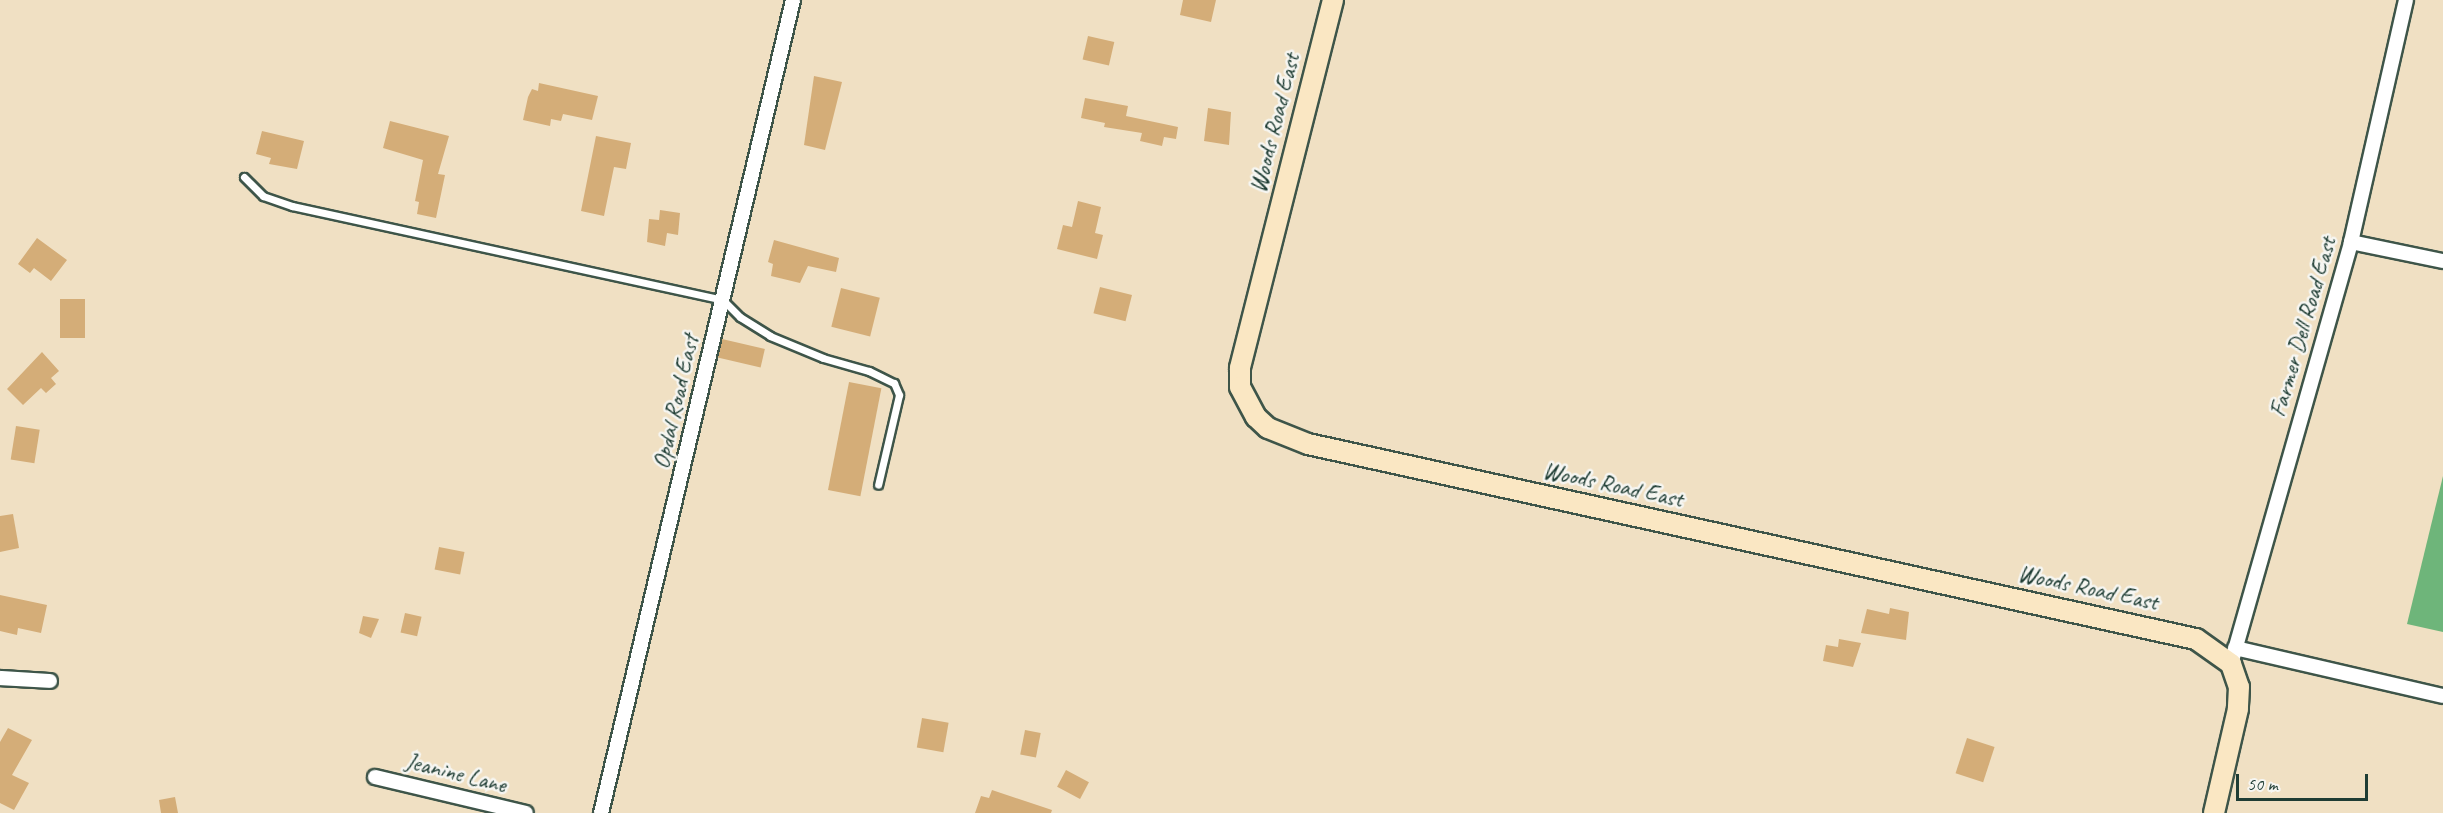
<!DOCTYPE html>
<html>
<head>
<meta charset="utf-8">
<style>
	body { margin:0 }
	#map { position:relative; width:2443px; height:813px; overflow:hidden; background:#f0e0c3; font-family:Caveat,sans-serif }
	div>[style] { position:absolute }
	.forest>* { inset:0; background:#6eb57a }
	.building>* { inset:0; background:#d4ad78; transform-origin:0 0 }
	.roads { filter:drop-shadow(2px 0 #3e5549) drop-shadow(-2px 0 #3e5549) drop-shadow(0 2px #3e5549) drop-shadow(0 -2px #3e5549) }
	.lane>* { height:7px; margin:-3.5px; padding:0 3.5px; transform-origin:3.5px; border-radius:3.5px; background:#fff }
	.street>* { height:14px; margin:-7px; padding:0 7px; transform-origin:7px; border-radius:7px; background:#fff }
	.secondary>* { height:20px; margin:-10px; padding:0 10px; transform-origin:10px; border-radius:10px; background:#fae7c3 }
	span { translate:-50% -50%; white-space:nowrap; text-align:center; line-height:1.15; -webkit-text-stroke:5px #f6f6f2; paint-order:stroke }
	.street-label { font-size:24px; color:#1f3d34 }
	.scale { position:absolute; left:2236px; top:774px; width:132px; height:27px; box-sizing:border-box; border:3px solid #1f3d34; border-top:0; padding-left:8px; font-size:18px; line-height:21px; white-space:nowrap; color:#1f3d34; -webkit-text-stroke:4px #f6f6f2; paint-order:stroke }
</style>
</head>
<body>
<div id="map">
	<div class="forest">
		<i style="clip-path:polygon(2443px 476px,2443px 632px,2407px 624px)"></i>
	</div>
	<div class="building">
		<i style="clip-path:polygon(1183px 0,1216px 0,1211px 22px,1180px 15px)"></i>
		<i style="left:1088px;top:36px;width:27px;height:24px;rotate:13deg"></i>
		<i style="clip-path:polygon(814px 76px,842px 82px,825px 150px,804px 145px)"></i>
		<i style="clip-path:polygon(539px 83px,598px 96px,592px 120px,563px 114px,561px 121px,551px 119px,550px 126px,523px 120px,528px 97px,532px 89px,538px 91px)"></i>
		<i style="clip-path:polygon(1085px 98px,1128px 106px,1126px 116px,1178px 127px,1176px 139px,1164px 137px,1162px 146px,1140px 141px,1142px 133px,1104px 127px,1105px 123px,1081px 118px)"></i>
		<i style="clip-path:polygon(1208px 108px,1231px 112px,1229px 145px,1204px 141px)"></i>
		<i style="clip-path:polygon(390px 121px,449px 136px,438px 174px,445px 175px,436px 218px,417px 214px,419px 202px,415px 201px,423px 160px,383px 148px)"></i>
		<i style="clip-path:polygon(262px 131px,304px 141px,297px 169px,269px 164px,271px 158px,256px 154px)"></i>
		<i style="clip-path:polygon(596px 136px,631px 143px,626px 169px,614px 167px,604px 216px,581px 211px)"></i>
		<i style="clip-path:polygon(1078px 201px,1101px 207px,1095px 233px,1103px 235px,1097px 259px,1057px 249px,1063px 225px,1072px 227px)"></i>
		<i style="clip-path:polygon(660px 210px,680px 213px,678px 235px,667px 233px,665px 246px,647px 242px,649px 219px,659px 220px)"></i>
		<i style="clip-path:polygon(37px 238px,67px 260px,51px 281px,34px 268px,30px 273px,18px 264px)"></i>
		<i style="clip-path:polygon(774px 240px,839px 258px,836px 272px,808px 266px,800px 283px,771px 276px,773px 264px,768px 262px)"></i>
		<i style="left:1100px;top:287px;width:33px;height:27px;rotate:14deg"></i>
		<i style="left:841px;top:288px;width:40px;height:40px;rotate:14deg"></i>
		<i style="left:60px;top:299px;width:25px;height:39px"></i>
		<i style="left:722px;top:339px;width:44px;height:19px;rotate:13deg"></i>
		<i style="clip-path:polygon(42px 352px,59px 371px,51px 378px,56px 384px,46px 393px,41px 388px,23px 405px,7px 389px)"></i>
		<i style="left:849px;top:382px;width:33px;height:110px;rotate:11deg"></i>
		<i style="left:16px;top:426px;width:24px;height:34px;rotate:9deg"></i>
		<i style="clip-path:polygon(13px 514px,19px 548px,0 552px,0 516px)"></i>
		<i style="left:439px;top:547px;width:26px;height:23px;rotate:11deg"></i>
		<i style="clip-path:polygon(0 595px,47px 605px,41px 633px,18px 628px,17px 635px,0 631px)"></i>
		<i style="clip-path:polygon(1890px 608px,1909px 612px,1906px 640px,1861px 633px,1867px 609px,1889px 614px)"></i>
		<i style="left:405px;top:613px;width:17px;height:20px;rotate:13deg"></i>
		<i style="clip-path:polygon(363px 616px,379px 619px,371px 638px,359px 633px)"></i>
		<i style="clip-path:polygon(1839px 639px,1861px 643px,1853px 667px,1823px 661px,1826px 645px,1838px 647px)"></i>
		<i style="left:922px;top:718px;width:27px;height:30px;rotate:10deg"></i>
		<i style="clip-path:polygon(8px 728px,32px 740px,12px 775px,29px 783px,14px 810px,0 803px,0 742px)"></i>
		<i style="left:1025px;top:730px;width:16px;height:25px;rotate:11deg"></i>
		<i style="left:1967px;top:738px;width:29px;height:37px;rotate:18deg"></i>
		<i style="left:1066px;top:770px;width:26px;height:19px;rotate:28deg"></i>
		<i style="clip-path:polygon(992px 790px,1052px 810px,1051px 813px,975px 813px,981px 796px,989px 798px)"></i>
		<i style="clip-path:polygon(175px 797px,178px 813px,161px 813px,159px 800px)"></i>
	</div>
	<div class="roads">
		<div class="lane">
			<i style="left:244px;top:177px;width:27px;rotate:45deg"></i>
			<i style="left:263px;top:196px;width:31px;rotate:19deg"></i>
			<i style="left:292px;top:206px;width:441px;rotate:12.3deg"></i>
			<i style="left:723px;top:300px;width:24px;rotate:45deg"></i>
			<i style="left:740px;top:317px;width:36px;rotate:32deg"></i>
			<i style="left:770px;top:336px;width:57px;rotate:22.5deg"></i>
			<i style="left:823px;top:358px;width:48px;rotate:15.8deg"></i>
			<i style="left:869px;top:371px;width:28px;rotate:26deg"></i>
			<i style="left:894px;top:383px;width:13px;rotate:67deg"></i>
			<i style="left:899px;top:395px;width:92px;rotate:103.1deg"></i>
		</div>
		<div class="street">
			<i style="left:2351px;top:242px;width:94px;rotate:11.7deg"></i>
			<i style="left:2235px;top:648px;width:213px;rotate:13deg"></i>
			<i style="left:2231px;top:664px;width:439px;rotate:-74.1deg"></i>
			<i style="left:2351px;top:242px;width:248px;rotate:-77.2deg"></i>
			<i style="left:0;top:678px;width:50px;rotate:3.4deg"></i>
			<i style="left:375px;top:777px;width:155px;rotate:13.4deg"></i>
			<i style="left:601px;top:813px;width:835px;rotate:-76.71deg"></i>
		</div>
		<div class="secondary">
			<i style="left:1333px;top:0;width:380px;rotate:104.2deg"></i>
			<i style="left:1240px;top:368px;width:19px;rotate:90deg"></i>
			<i style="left:1240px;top:387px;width:34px;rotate:62deg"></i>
			<i style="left:1256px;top:417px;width:16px;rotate:43deg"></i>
			<i style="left:1268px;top:428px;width:43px;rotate:21.8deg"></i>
			<i style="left:1308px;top:444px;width:909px;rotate:12.39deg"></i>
			<i style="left:2196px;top:639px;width:43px;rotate:35.5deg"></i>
			<i style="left:2231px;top:664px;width:24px;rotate:71deg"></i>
			<i style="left:2239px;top:687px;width:22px;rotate:93deg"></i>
			<i style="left:2238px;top:709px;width:107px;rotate:103deg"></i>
		</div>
	</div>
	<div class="street-label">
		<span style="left:1275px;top:123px;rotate:-76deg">Woods Road East</span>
		<span style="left:2303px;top:327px;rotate:-74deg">Farmer Dell Road East</span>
		<span style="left:676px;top:402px;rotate:-77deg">Opdal Road East</span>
		<span style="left:1613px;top:485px;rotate:12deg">Woods Road East</span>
		<span style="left:2088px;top:588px;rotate:12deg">Woods Road East</span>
		<span style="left:456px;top:773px;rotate:14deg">Jeanine Lane</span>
	</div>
	<div class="scale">50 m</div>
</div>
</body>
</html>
